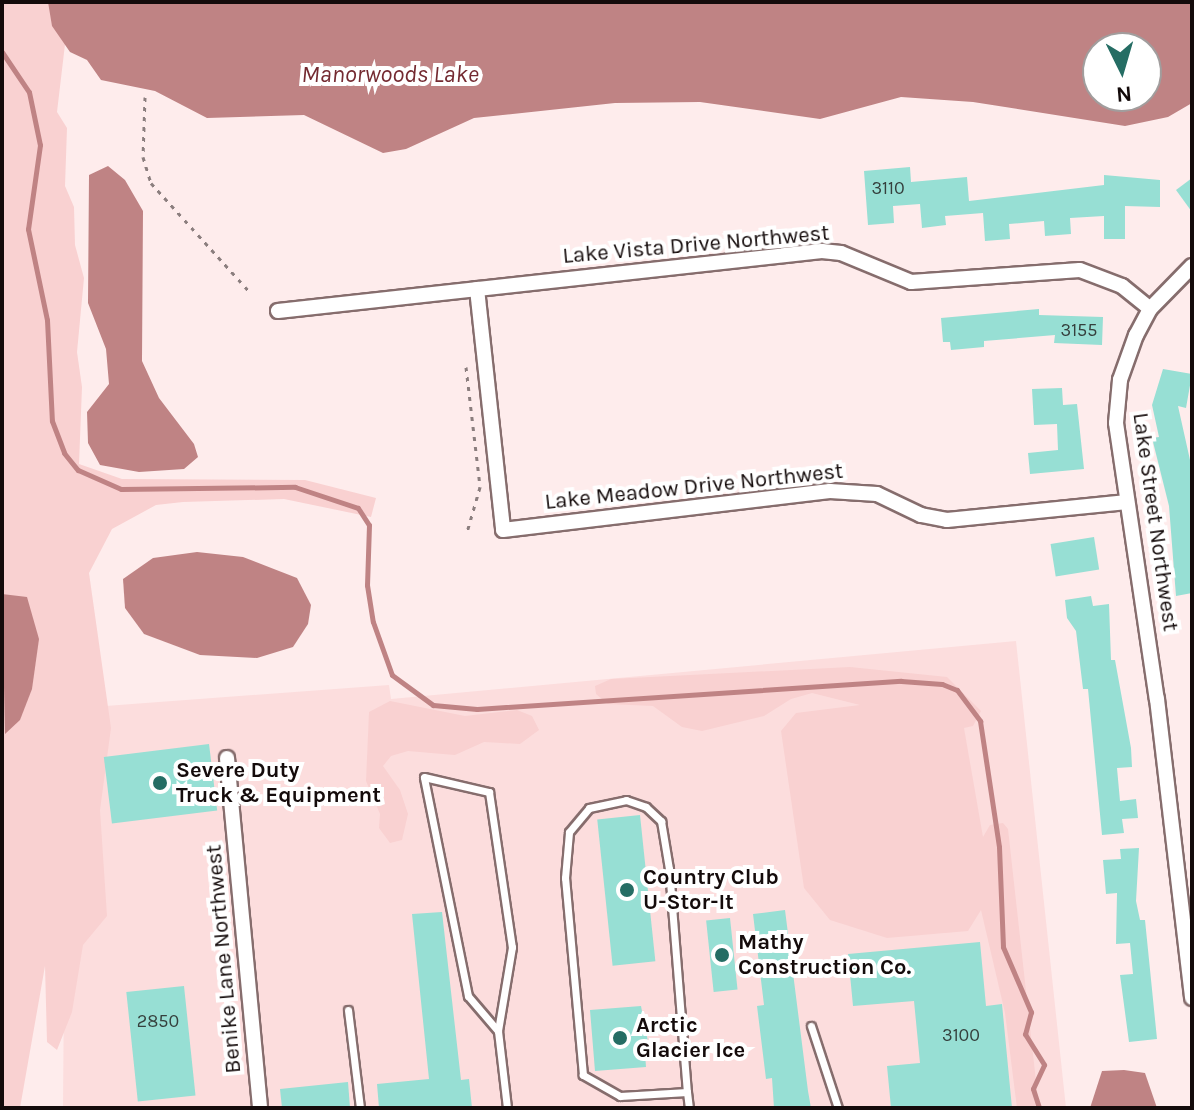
<!DOCTYPE html>
<html>
<head>
<meta charset="utf-8">
<style>
	body { margin:0 }
	#map { position:relative; width:1194px; height:1110px; overflow:hidden; background:#feecec; font-family:Karla,sans-serif }
	div>[style] { position:absolute }
	.built>* { inset:0; background:#fcdddd }
	.green>* { inset:0; background:#f9d1d1 }
	.water>* { inset:0; background:#bf8384 }
	.stream>* { height:5px; margin:-2.5px; padding:0 2.5px; transform-origin:2.5px; border-radius:2.5px; background:#bf8384 }
	.building>* { inset:0; background:#97dfd4; transform-origin:0 0 }
	.path>* { height:3px; margin-top:-1.5px; transform-origin:0; background:repeating-linear-gradient(90deg,#8b7e7e 0 4px,transparent 0 10px) }
	.roads { filter:drop-shadow(2px 0 #866d6d) drop-shadow(-2px 0 #866d6d) drop-shadow(0 2px #866d6d) drop-shadow(0 -2px #866d6d) }
	.service>* { height:7px; margin:-3.5px; padding:0 3.5px; transform-origin:3.5px; border-radius:3.5px; background:#fff }
	.minor>* { height:14px; margin:-7px; padding:0 7px; transform-origin:7px; border-radius:7px; background:#fff }
	.dots>* { width:22px; height:22px; translate:-50% -50%; box-sizing:border-box; border:4px solid #fff; border-radius:50% }
	span { translate:-50% -50%; white-space:nowrap; text-align:center; line-height:1.15; -webkit-text-stroke:8px #fff; paint-order:stroke }
	.number-label { font-size:18px; color:#35403d }
	.number-label span { -webkit-text-stroke-width:0 }
	.street-label { font-size:22px; color:#140b0b }
	.poi-label { font-size:22px; color:#140b0b; font-weight:700 }
	.left { translate:0 -50%; text-align:left }
	.water-label { font-size:24px; color:#742a31; font-style:italic }
	.frame { position:absolute; inset:0; border:4px solid #140b0b; pointer-events:none }
	.north { position:absolute; left:1082px; top:32px; width:80px; height:80px; box-sizing:border-box; background:#fff; border:2px solid #a19d9d; border-radius:50%; rotate:175deg; font-size:22px; font-weight:700; line-height:32px; text-align:center; color:#140b0b }
	.north::after { content:''; display:block; margin:auto; width:28px; height:36px; background:#256d64; clip-path:polygon(50% 0,100% 100%,50% 72%,0 100%) }
</style>
</head>
<body>
<div id="map">
	<div class="built">
		<i style="clip-path:polygon(1016px 641px,1066px 1108px,63px 1108px,65px 860px,92px 707px,389px 685px,391px 699px)"></i>
	</div>
	<div class="green">
		<i style="clip-path:polygon(2px 2px,70px 2px,57px 112px,67px 128px,65px 186px,74px 207px,75px 245px,84px 278px,77px 352px,82px 387px,79px 464px,122px 479px,305px 480px,376px 498px,371px 517px,284px 499px,183px 502px,156px 505px,112px 529px,89px 573px,111px 728px,100px 810px,107px 916px,83px 945px,72px 1012px,57px 1050px,47px 1042px,45px 966px,20px 1108px,2px 1108px)"></i>
		<i style="clip-path:polygon(850px 667px,947px 677px,981px 711px,973px 726px,964px 728px,983px 837px,990px 825px,1003px 823px,1008px 829px,1039px 1108px,1017px 1108px,1005px 1013px,981px 910px,968px 931px,887px 938px,830px 920px,804px 888px,781px 731px,796px 713px,860px 705px,812px 693px,791px 699px,764px 716px,702px 731px,682px 727px,653px 706px,608px 704px,596px 694px,595px 686px,611px 679px)"></i>
		<i style="clip-path:polygon(390px 701px,465px 716px,517px 710px,532px 716px,539px 730px,520px 744px,484px 742px,455px 755px,408px 751px,391px 756px,383px 766px,400px 790px,408px 814px,402px 840px,390px 843px,379px 828px,380px 814px,366px 781px,369px 712px)"></i>
	</div>
	<div class="water">
		<i style="clip-path:polygon(evenodd,48px 2px,1192px 2px,1192px 103px,1168px 117px,1125px 126px,973px 102px,901px 97px,820px 119px,700px 102px,615px 103px,474px 118px,406px 149px,383px 153px,304px 115px,207px 118px,155px 91px,101px 80px,87px 60px,70px 52px,52px 26px,48px 2px,1098px 48px,1146px 48px,1146px 96px,1098px 96px,1098px 48px)"></i>
		<i style="clip-path:polygon(108px 166px,125px 180px,143px 211px,142px 361px,159px 398px,194px 444px,198px 457px,184px 469px,139px 472px,100px 465px,88px 443px,87px 412px,109px 384px,106px 349px,88px 303px,89px 175px)"></i>
		<i style="clip-path:polygon(197px 552px,243px 557px,297px 578px,311px 605px,308px 624px,293px 647px,257px 658px,200px 655px,144px 634px,125px 608px,123px 579px,153px 558px)"></i>
		<i style="clip-path:polygon(2px 594px,27px 597px,39px 639px,32px 689px,20px 720px,5px 734px)"></i>
		<i style="clip-path:polygon(1124px 1070px,1145px 1073px,1157px 1108px,1090px 1108px,1102px 1071px)"></i>
	</div>
	<div class="stream">
		<i style="left:2px;top:52px;width:48px;rotate:56deg"></i>
		<i style="left:29px;top:92px;width:54px;rotate:78.3deg"></i>
		<i style="left:40px;top:145px;width:85px;rotate:98.1deg"></i>
		<i style="left:28px;top:229px;width:93px;rotate:78.2deg"></i>
		<i style="left:47px;top:320px;width:101px;rotate:87.2deg"></i>
		<i style="left:52px;top:421px;width:34px;rotate:69deg"></i>
		<i style="left:64px;top:453px;width:22px;rotate:51deg"></i>
		<i style="left:78px;top:470px;width:47px;rotate:23.8deg"></i>
		<i style="left:121px;top:489px;width:174px;rotate:-0.7deg"></i>
		<i style="left:295px;top:487px;width:66px;rotate:18.4deg"></i>
		<i style="left:358px;top:508px;width:20px;rotate:57deg"></i>
		<i style="left:369px;top:525px;width:60px;rotate:91.9deg"></i>
		<i style="left:367px;top:585px;width:37px;rotate:81deg"></i>
		<i style="left:373px;top:622px;width:56px;rotate:70.3deg"></i>
		<i style="left:392px;top:675px;width:51px;rotate:36.2deg"></i>
		<i style="left:433px;top:705px;width:44px;rotate:5.2deg"></i>
		<i style="left:477px;top:709px;width:425px;rotate:-3.8deg"></i>
		<i style="left:901px;top:681px;width:41px;rotate:4.2deg"></i>
		<i style="left:942px;top:684px;width:16px;rotate:22deg"></i>
		<i style="left:957px;top:690px;width:39px;rotate:53deg"></i>
		<i style="left:980px;top:721px;width:127px;rotate:81.4deg"></i>
		<i style="left:999px;top:847px;width:100px;rotate:87.7deg"></i>
		<i style="left:1003px;top:947px;width:71px;rotate:66.7deg"></i>
		<i style="left:1031px;top:1012px;width:23px;rotate:105deg"></i>
		<i style="left:1025px;top:1034px;width:36px;rotate:58deg"></i>
		<i style="left:1044px;top:1065px;width:26px;rotate:115deg"></i>
		<i style="left:1033px;top:1089px;width:20px;rotate:72deg"></i>
	</div>
	<div class="building">
		<i style="clip-path:polygon(910px 167px,911px 182px,967px 177px,969px 201px,1104px 185px,1104px 175px,1160px 180px,1160px 207px,1125px 206px,1125px 239px,1104px 239px,1104px 216px,1070px 218px,1071px 234px,1045px 236px,1044px 221px,1009px 224px,1010px 239px,985px 241px,983px 213px,945px 216px,946px 225px,922px 228px,920px 204px,893px 206px,894px 223px,868px 225px,864px 171px)"></i>
		<i style="clip-path:polygon(1192px 178px,1192px 212px,1176px 190px)"></i>
		<i style="clip-path:polygon(1039px 309px,1039px 315px,1103px 317px,1102px 345px,1054px 343px,1055px 335px,984px 341px,984px 347px,951px 350px,950px 342px,943px 342px,941px 318px)"></i>
		<i style="clip-path:polygon(1163px 369px,1192px 374px,1186px 408px,1178px 406px,1192px 469px,1192px 593px,1176px 596px,1169px 506px,1152px 438px,1159px 437px,1152px 405px)"></i>
		<i style="clip-path:polygon(1062px 388px,1063px 405px,1077px 404px,1084px 469px,1030px 474px,1028px 453px,1058px 450px,1057px 424px,1034px 425px,1032px 389px)"></i>
		<i style="left:1094px;top:537px;width:33px;height:44px;rotate:81deg"></i>
		<i style="clip-path:polygon(1091px 596px,1093px 606px,1109px 604px,1111px 660px,1115px 660px,1131px 748px,1132px 767px,1117px 768px,1120px 801px,1136px 799px,1138px 818px,1122px 819px,1124px 833px,1102px 835px,1088px 689px,1083px 689px,1076px 631px,1067px 618px,1065px 600px)"></i>
		<i style="left:209px;top:744px;width:67px;height:106px;rotate:83deg"></i>
		<i style="left:640px;top:815px;width:147px;height:43px;rotate:84deg"></i>
		<i style="clip-path:polygon(1139px 848px,1136px 901px,1140px 920px,1145px 920px,1157px 1039px,1129px 1042px,1120px 975px,1133px 974px,1130px 943px,1116px 944px,1117px 893px,1106px 894px,1103px 860px,1121px 859px,1120px 849px)"></i>
		<i style="clip-path:polygon(785px 910px,808px 1091px,811px 1108px,774px 1108px,772px 1078px,766px 1079px,757px 1006px,764px 1005px,753px 914px)"></i>
		<i style="clip-path:polygon(442px 912px,461px 1080px,469px 1079px,472px 1108px,379px 1108px,377px 1084px,429px 1079px,412px 914px)"></i>
		<i style="left:730px;top:918px;width:72px;height:24px;rotate:84deg"></i>
		<i style="clip-path:polygon(980px 942px,986px 1006px,1002px 1004px,1012px 1108px,891px 1108px,887px 1066px,920px 1063px,914px 1001px,853px 1006px,848px 954px)"></i>
		<i style="left:184px;top:986px;width:110px;height:58px;rotate:84deg"></i>
		<i style="clip-path:polygon(641px 1006px,650px 1052px,645px 1053px,646px 1067px,595px 1071px,590px 1010px)"></i>
		<i style="clip-path:polygon(348px 1082px,350px 1108px,282px 1108px,280px 1089px)"></i>
	</div>
	<div class="path">
		<i style="left:145px;top:97px;width:60px;rotate:91.9deg"></i>
		<i style="left:143px;top:157px;width:27px;rotate:73deg"></i>
		<i style="left:151px;top:183px;width:146px;rotate:47.8deg"></i>
		<i style="left:466px;top:367px;width:121px;rotate:83.3deg"></i>
		<i style="left:480px;top:487px;width:47px;rotate:106.1deg"></i>
	</div>
	<div class="roads">
		<div class="service">
			<i style="left:348px;top:1010px;width:99px;rotate:83deg"></i>
			<i style="left:811px;top:1026px;width:86px;rotate:71.8deg"></i>
			<i style="left:498px;top:1031px;width:46px;rotate:-130.6deg"></i>
			<i style="left:468px;top:996px;width:223px;rotate:-101.4deg"></i>
			<i style="left:424px;top:777px;width:67px;rotate:13deg"></i>
			<i style="left:489px;top:792px;width:157px;rotate:81.6deg"></i>
			<i style="left:512px;top:947px;width:85px;rotate:99.5deg"></i>
			<i style="left:498px;top:1031px;width:78px;rotate:83.3deg"></i>
			<i style="left:687px;top:1092px;width:67px;rotate:176.6deg"></i>
			<i style="left:620px;top:1096px;width:43px;rotate:-150.4deg"></i>
			<i style="left:583px;top:1075px;width:198px;rotate:-95.2deg"></i>
			<i style="left:565px;top:878px;width:46px;rotate:-85deg"></i>
			<i style="left:569px;top:832px;width:31px;rotate:-50deg"></i>
			<i style="left:589px;top:808px;width:38px;rotate:-12deg"></i>
			<i style="left:626px;top:800px;width:21px;rotate:19deg"></i>
			<i style="left:646px;top:807px;width:21px;rotate:43deg"></i>
			<i style="left:661px;top:821px;width:49px;rotate:80.5deg"></i>
			<i style="left:669px;top:869px;width:224px;rotate:85.4deg"></i>
			<i style="left:687px;top:1092px;width:16px;rotate:83deg"></i>
		</div>
		<div class="minor">
			<i style="left:1192px;top:266px;width:60px;rotate:134.3deg"></i>
			<i style="left:1150px;top:309px;width:30px;rotate:118deg"></i>
			<i style="left:1136px;top:335px;width:48px;rotate:109.6deg"></i>
			<i style="left:1120px;top:380px;width:43px;rotate:95.3deg"></i>
			<i style="left:1116px;top:423px;width:279px;rotate:81.6deg"></i>
			<i style="left:1157px;top:699px;width:301px;rotate:83.3deg"></i>
			<i style="left:477px;top:289px;width:242px;rotate:83.8deg"></i>
			<i style="left:503px;top:530px;width:329px;rotate:-6.8deg"></i>
			<i style="left:830px;top:491px;width:47px;rotate:3.7deg"></i>
			<i style="left:877px;top:494px;width:49px;rotate:25.5deg"></i>
			<i style="left:921px;top:515px;width:26px;rotate:11deg"></i>
			<i style="left:947px;top:520px;width:181px;rotate:-5.7deg"></i>
			<i style="left:278px;top:311px;width:547px;rotate:-6.29deg"></i>
			<i style="left:822px;top:251px;width:19px;rotate:6deg"></i>
			<i style="left:841px;top:253px;width:76px;rotate:22.5deg"></i>
			<i style="left:911px;top:282px;width:169px;rotate:-4.1deg"></i>
			<i style="left:1080px;top:270px;width:45px;rotate:20.9deg"></i>
			<i style="left:1122px;top:286px;width:36px;rotate:39deg"></i>
			<i style="left:227px;top:758px;width:352px;rotate:84.6deg"></i>
		</div>
	</div>
	<div class="dots">
		<i style="left:160px;top:783px;background:#256d64"></i>
		<i style="left:627px;top:890px;background:#256d64"></i>
		<i style="left:722px;top:955px;background:#256d64"></i>
		<i style="left:620px;top:1038px;background:#256d64"></i>
	</div>
	<div class="number-label">
		<span style="left:888px;top:188px">3110</span>
		<span style="left:1079px;top:330px">3155</span>
		<span style="left:158px;top:1021px">2850</span>
		<span style="left:961px;top:1035px">3100</span>
	</div>
	<div class="street-label">
		<span style="left:696px;top:245px;rotate:-5deg">Lake Vista Drive Northwest</span>
		<span style="left:694px;top:487px;rotate:-6deg">Lake Meadow Drive Northwest</span>
		<span style="left:1155px;top:522px;rotate:82deg">Lake Street Northwest</span>
		<span style="left:224px;top:959px;rotate:-95deg">Benike Lane Northwest</span>
	</div>
	<div class="poi-label">
		<span class="left" style="left:176px;top:783px">Severe Duty<br>Truck &amp; Equipment</span>
		<span class="left" style="left:643px;top:890px">Country Club<br>U-Stor-It</span>
		<span class="left" style="left:738px;top:955px">Mathy<br>Construction Co.</span>
		<span class="left" style="left:636px;top:1038px">Arctic<br>Glacier Ice</span>
	</div>
	<div class="water-label">
		<span style="left:390px;top:75px">Manorwoods Lake</span>
	</div>
	<div class="frame"></div>
	<div class="north">N</div>
</div>
</body>
</html>
